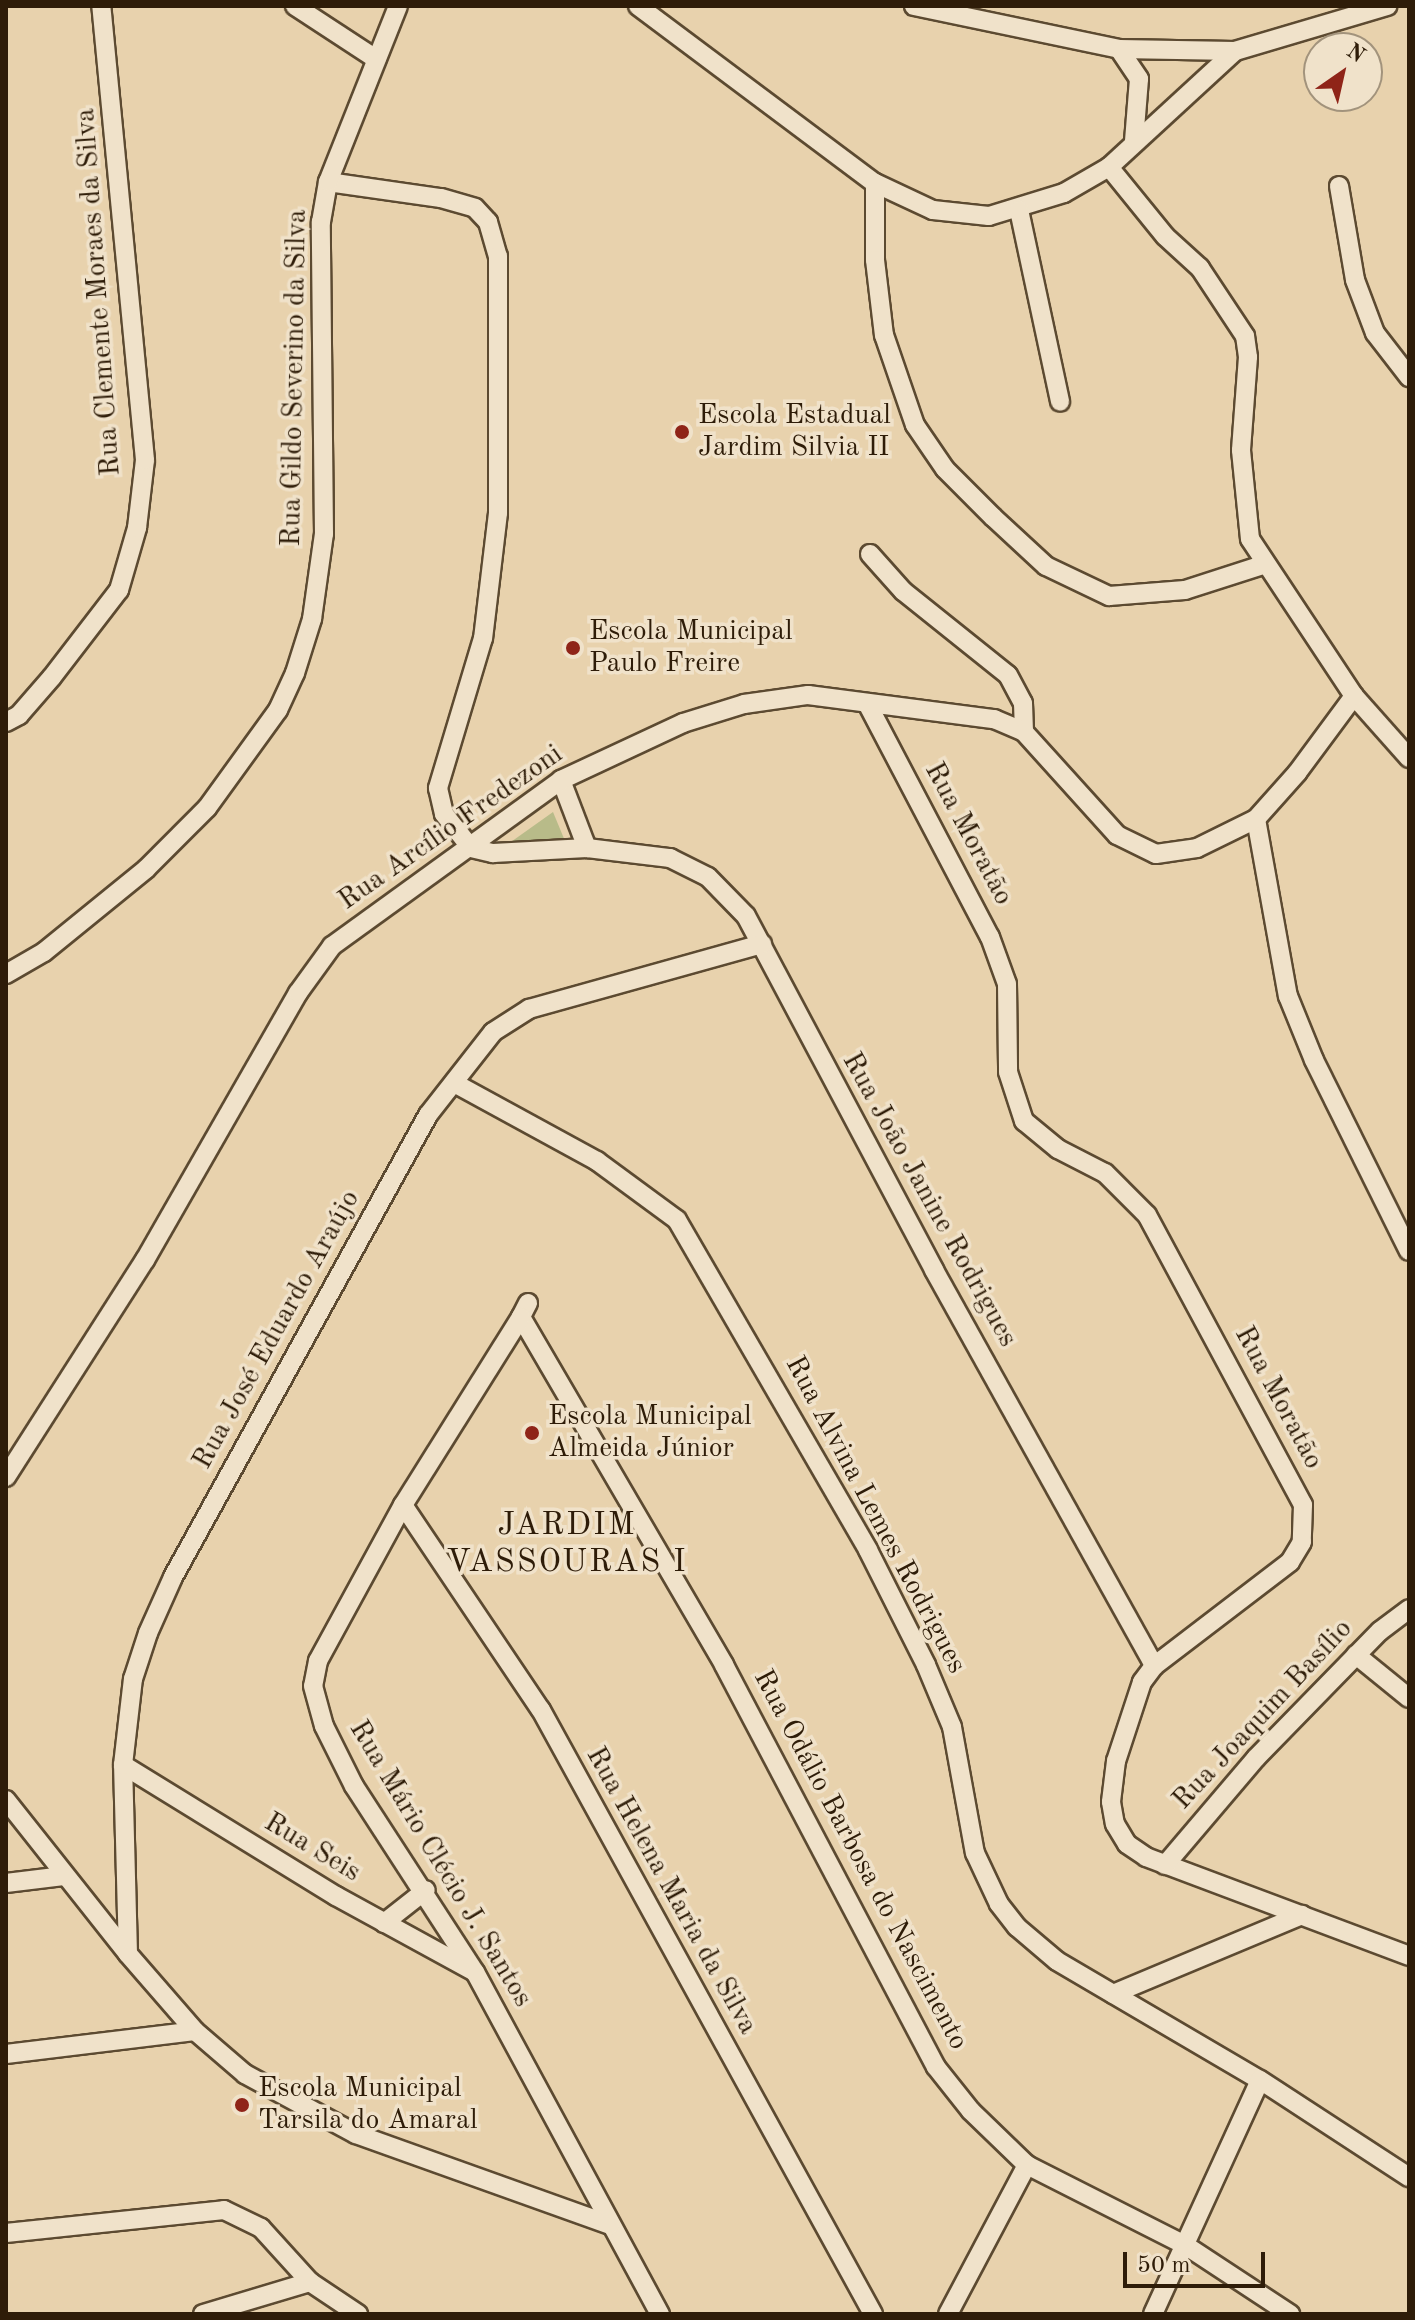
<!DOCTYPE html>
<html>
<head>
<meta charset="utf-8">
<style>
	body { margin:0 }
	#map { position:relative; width:1415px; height:2320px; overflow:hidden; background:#e8d2ad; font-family:"Old Standard TT",serif }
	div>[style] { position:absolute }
	.green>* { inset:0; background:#b8bb89 }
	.roads { filter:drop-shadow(2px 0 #5c4a31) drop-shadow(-2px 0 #5c4a31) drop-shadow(0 2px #5c4a31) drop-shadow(0 -2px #5c4a31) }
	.minor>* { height:18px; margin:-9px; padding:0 9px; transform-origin:9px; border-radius:9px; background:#f0e2ca }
	.dots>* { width:22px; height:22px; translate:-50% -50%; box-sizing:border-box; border:4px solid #f0e2ca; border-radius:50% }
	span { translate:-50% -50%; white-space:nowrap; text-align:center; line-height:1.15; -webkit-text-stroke:7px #f0e2ca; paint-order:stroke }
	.street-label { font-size:28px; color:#2e1c08 }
	.poi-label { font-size:28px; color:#2e1c08 }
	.left { translate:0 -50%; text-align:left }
	.quarter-label { font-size:32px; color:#2e1c08; letter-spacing:2px }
	.frame { position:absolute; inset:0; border:8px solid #2e1c08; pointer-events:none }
	.north { position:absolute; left:1303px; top:32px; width:80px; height:80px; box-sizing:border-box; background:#f0e2ca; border:2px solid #a2937c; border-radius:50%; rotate:34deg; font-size:22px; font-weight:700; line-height:32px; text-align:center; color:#2e1c08 }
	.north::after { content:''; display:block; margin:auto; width:28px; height:36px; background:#8f2418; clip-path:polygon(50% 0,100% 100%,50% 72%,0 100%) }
	.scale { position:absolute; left:1123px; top:2252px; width:142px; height:36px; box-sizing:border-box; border:4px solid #2e1c08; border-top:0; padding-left:10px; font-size:24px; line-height:28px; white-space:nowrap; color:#2e1c08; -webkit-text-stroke:6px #f0e2ca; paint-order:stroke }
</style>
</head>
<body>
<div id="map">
	<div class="green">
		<i style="clip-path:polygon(553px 812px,565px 841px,505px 846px)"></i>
	</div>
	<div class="roads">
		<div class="minor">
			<i style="left:295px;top:6px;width:97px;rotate:33.2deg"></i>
			<i style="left:638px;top:6px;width:296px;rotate:36.8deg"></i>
			<i style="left:875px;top:183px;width:64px;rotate:25deg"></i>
			<i style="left:933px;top:210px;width:56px;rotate:6.1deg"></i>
			<i style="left:989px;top:216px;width:78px;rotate:-17deg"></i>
			<i style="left:1064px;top:193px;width:52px;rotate:-30deg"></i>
			<i style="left:1109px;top:167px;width:171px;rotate:-42.6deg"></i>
			<i style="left:1235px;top:51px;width:159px;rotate:-16.5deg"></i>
			<i style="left:914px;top:6px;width:209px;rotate:11.8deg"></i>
			<i style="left:1119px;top:49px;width:116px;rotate:1deg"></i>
			<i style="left:1119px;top:49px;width:36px;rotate:56deg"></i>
			<i style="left:1139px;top:79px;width:62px;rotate:94.6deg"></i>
			<i style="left:328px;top:182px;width:114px;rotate:8.1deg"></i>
			<i style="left:441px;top:198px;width:35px;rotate:16deg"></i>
			<i style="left:475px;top:208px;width:19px;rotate:47deg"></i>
			<i style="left:488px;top:222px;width:35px;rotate:74deg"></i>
			<i style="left:498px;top:256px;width:257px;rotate:90deg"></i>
			<i style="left:498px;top:513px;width:126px;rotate:96.8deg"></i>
			<i style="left:483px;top:638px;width:157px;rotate:106.7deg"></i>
			<i style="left:438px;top:788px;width:27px;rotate:77deg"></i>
			<i style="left:444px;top:814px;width:43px;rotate:51.5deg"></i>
			<i style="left:471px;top:848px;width:23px;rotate:13deg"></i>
			<i style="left:493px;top:853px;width:94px;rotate:-3deg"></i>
			<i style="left:587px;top:848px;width:84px;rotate:6.9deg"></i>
			<i style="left:670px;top:858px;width:42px;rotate:26.6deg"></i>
			<i style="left:708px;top:877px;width:54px;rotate:45.7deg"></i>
			<i style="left:746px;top:916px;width:401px;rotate:62deg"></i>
			<i style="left:934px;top:1270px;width:453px;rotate:60.9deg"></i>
			<i style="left:875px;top:183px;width:77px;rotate:90deg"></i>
			<i style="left:875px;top:260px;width:76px;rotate:83.2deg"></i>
			<i style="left:884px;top:335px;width:95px;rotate:71deg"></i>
			<i style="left:915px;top:425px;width:53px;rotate:55.7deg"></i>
			<i style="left:945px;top:469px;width:68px;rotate:45deg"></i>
			<i style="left:993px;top:517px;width:72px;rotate:42.8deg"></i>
			<i style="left:1046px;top:566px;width:70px;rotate:25.5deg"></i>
			<i style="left:1109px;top:596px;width:76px;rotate:-4.5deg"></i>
			<i style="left:1185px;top:590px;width:82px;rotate:-17.8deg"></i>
			<i style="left:1339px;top:186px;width:95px;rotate:80.3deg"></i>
			<i style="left:1355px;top:280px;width:57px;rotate:69.3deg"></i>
			<i style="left:1375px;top:333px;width:56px;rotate:52.3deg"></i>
			<i style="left:1019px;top:210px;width:196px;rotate:77.9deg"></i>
			<i style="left:870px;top:554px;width:50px;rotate:48.3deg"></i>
			<i style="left:903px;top:591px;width:134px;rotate:38.7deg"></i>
			<i style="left:1008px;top:675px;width:32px;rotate:62deg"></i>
			<i style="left:1023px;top:703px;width:29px;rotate:88deg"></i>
			<i style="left:1354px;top:696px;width:83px;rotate:48.4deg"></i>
			<i style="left:868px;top:705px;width:262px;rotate:62.3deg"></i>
			<i style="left:990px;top:937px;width:50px;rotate:70.1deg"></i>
			<i style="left:1007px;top:984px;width:88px;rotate:89.3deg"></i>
			<i style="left:1008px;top:1072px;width:52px;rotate:71.9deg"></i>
			<i style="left:1024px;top:1121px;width:44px;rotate:39.5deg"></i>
			<i style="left:1058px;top:1149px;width:53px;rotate:27.1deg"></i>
			<i style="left:1105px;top:1173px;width:59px;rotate:45deg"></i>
			<i style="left:1147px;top:1215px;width:329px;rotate:61.7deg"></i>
			<i style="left:1303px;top:1505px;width:37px;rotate:92deg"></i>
			<i style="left:1302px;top:1542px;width:23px;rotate:121deg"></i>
			<i style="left:1290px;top:1562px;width:171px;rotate:142.6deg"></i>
			<i style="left:1154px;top:1666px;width:20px;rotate:127deg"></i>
			<i style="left:1142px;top:1682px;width:83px;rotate:108.2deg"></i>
			<i style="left:1116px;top:1761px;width:41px;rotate:97deg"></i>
			<i style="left:1111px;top:1802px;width:22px;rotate:80deg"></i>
			<i style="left:1115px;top:1824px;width:23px;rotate:59deg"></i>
			<i style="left:1127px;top:1844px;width:23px;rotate:34deg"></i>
			<i style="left:1146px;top:1857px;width:281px;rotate:20.6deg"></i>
			<i style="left:6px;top:722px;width:15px;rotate:-28deg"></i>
			<i style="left:19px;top:715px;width:50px;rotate:-49deg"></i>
			<i style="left:52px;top:677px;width:110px;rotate:-52.4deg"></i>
			<i style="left:119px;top:590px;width:65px;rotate:-73.8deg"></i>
			<i style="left:137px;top:528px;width:68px;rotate:-83.3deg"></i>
			<i style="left:145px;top:460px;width:456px;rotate:-95.5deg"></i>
			<i style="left:561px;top:780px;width:73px;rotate:69.1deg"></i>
			<i style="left:1256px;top:819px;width:180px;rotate:79.8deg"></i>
			<i style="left:1288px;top:996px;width:69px;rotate:67.9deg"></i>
			<i style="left:1314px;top:1060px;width:213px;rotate:63.6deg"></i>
			<i style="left:6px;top:974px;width:44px;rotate:-30.1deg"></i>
			<i style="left:44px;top:952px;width:132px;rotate:-39.1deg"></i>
			<i style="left:146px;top:869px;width:86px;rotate:-45deg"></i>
			<i style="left:207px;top:808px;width:121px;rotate:-54.1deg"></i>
			<i style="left:278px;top:710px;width:41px;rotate:-65.3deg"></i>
			<i style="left:295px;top:673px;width:57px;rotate:-72.5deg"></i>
			<i style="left:312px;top:619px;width:86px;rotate:-82deg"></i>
			<i style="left:324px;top:534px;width:312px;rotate:-90.6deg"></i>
			<i style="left:321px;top:222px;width:41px;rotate:-80.1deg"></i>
			<i style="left:328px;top:182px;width:189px;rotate:-68.3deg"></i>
			<i style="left:454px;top:1083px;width:163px;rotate:28.6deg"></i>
			<i style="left:597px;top:1161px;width:99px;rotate:36.4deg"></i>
			<i style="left:677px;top:1220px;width:381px;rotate:59.9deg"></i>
			<i style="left:868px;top:1550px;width:129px;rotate:63.2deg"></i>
			<i style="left:926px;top:1665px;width:67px;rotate:67.2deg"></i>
			<i style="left:952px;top:1727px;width:128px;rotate:79.7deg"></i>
			<i style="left:975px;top:1853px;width:56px;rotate:64.8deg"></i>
			<i style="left:999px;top:1904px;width:29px;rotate:52deg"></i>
			<i style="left:1017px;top:1927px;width:52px;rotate:40.4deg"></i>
			<i style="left:1057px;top:1961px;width:235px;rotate:30.4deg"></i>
			<i style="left:1260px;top:2080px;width:178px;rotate:33.1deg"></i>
			<i style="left:528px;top:1303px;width:16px;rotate:117deg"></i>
			<i style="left:521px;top:1317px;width:403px;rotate:59.7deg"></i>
			<i style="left:724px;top:1665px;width:454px;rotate:62.2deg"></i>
			<i style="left:936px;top:2067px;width:56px;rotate:51.5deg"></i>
			<i style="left:971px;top:2111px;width:78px;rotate:44deg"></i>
			<i style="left:1027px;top:2165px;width:177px;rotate:26.9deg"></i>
			<i style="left:1185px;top:2245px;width:126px;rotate:33.3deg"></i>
			<i style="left:521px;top:1317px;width:222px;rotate:122.1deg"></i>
			<i style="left:403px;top:1505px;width:178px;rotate:118.6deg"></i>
			<i style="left:318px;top:1661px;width:25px;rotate:101deg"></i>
			<i style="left:313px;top:1686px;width:41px;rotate:74.6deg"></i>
			<i style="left:324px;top:1726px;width:67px;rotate:63.4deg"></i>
			<i style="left:354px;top:1786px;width:222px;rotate:57deg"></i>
			<i style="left:475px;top:1972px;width:389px;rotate:61.6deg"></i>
			<i style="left:6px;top:1477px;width:258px;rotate:-57.4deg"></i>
			<i style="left:145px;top:1260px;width:308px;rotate:-60.2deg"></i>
			<i style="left:298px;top:993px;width:58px;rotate:-54.1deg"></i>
			<i style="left:332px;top:946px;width:283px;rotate:-35.9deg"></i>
			<i style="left:561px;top:780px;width:135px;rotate:-25deg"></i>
			<i style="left:683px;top:723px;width:64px;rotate:-17.3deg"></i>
			<i style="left:744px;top:704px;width:65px;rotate:-8deg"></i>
			<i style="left:808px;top:695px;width:188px;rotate:7.4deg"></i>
			<i style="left:994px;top:719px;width:33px;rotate:23deg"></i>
			<i style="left:1024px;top:732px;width:139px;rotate:47.9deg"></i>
			<i style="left:1117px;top:835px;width:43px;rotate:26deg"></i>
			<i style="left:1156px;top:854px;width:41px;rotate:-8.3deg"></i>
			<i style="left:1197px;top:848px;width:66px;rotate:-26.2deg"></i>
			<i style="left:1256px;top:819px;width:62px;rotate:-48.3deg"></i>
			<i style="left:1297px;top:773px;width:96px;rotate:-53.5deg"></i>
			<i style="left:1354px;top:696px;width:188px;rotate:-123.5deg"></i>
			<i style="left:1250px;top:539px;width:89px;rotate:-95.8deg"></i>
			<i style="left:1241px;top:450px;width:93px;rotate:-85.7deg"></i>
			<i style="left:1248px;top:357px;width:21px;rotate:-98deg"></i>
			<i style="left:1245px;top:336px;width:82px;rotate:-123.5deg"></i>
			<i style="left:1200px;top:268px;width:47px;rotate:-137.6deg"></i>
			<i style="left:1165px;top:236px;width:89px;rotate:-129.1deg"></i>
			<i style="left:403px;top:1505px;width:247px;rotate:56.1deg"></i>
			<i style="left:541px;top:1710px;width:689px;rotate:61.2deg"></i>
			<i style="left:1356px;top:1655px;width:68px;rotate:39.1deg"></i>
			<i style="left:123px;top:1765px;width:250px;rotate:31.6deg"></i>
			<i style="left:336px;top:1896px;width:158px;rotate:28.7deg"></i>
			<i style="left:6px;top:1800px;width:196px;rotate:51.6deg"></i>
			<i style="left:128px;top:1954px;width:102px;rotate:49deg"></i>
			<i style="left:195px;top:2031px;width:66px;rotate:40.7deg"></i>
			<i style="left:245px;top:2074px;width:126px;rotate:28.4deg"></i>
			<i style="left:356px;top:2134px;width:270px;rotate:19.7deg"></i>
			<i style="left:1165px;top:1865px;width:140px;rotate:-49.6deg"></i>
			<i style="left:1256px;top:1758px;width:177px;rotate:-45.7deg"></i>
			<i style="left:1380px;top:1631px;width:36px;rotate:-37deg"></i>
			<i style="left:6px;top:1883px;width:58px;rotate:-6.9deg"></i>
			<i style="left:384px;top:1923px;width:53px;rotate:-38.2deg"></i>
			<i style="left:128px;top:1954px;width:189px;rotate:-91.5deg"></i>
			<i style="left:123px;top:1765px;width:87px;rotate:-83.4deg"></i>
			<i style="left:133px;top:1679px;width:48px;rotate:-71.9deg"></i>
			<i style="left:148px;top:1633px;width:61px;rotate:-65.9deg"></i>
			<i style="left:173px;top:1577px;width:528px;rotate:-61.1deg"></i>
			<i style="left:428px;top:1115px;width:105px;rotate:-51.9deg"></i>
			<i style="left:493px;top:1032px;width:43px;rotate:-32.6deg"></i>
			<i style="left:529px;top:1009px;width:242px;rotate:-15.6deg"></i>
			<i style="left:1113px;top:1994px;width:205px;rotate:-22.7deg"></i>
			<i style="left:6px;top:2054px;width:190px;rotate:-6.9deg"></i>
			<i style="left:6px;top:2233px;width:219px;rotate:-6deg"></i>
			<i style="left:224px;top:2210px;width:41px;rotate:25.9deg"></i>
			<i style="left:261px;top:2228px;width:73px;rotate:47.8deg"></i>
			<i style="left:310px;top:2282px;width:58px;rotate:33.7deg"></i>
			<i style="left:203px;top:2314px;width:112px;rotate:-16.7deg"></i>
			<i style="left:948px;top:2314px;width:169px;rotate:-62.1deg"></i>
			<i style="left:1153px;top:2314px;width:257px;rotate:-65.4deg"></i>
		</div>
	</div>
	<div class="dots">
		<i style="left:682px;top:432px;background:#8f2418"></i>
		<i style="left:573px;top:648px;background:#8f2418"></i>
		<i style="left:532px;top:1433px;background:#8f2418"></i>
		<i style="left:242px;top:2105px;background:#8f2418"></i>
	</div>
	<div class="street-label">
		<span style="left:99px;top:292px;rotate:-94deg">Rua Clemente Moraes da Silva</span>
		<span style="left:295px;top:378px;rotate:-89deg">Rua Gildo Severino da Silva</span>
		<span style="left:451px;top:828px;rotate:-35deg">Rua Arcílio Fredezoni</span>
		<span style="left:968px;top:834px;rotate:62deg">Rua Moratão</span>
		<span style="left:929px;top:1200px;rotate:61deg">Rua João Janine Rodrigues</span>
		<span style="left:277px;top:1330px;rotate:-61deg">Rua José Eduardo Araújo</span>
		<span style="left:1278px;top:1398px;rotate:62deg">Rua Moratão</span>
		<span style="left:875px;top:1515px;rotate:62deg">Rua Alvina Lemes Rodrigues</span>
		<span style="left:1263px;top:1715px;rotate:-47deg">Rua Joaquim Basílio</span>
		<span style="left:312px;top:1848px;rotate:31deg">Rua Seis</span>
		<span style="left:860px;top:1860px;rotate:62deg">Rua Odálio Barbosa do Nascimento</span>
		<span style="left:440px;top:1864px;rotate:59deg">Rua Mário Clécio J. Santos</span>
		<span style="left:671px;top:1891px;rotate:61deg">Rua Helena Maria da Silva</span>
	</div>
	<div class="poi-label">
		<span class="left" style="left:698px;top:432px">Escola Estadual<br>Jardim Silvia II</span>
		<span class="left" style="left:589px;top:648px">Escola Municipal<br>Paulo Freire</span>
		<span class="left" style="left:548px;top:1433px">Escola Municipal<br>Almeida Júnior</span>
		<span class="left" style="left:258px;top:2105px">Escola Municipal<br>Tarsila do Amaral</span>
	</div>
	<div class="quarter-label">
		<span style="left:567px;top:1545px">JARDIM<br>VASSOURAS I</span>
	</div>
	<div class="frame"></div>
	<div class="north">N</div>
	<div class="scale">50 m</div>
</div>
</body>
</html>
